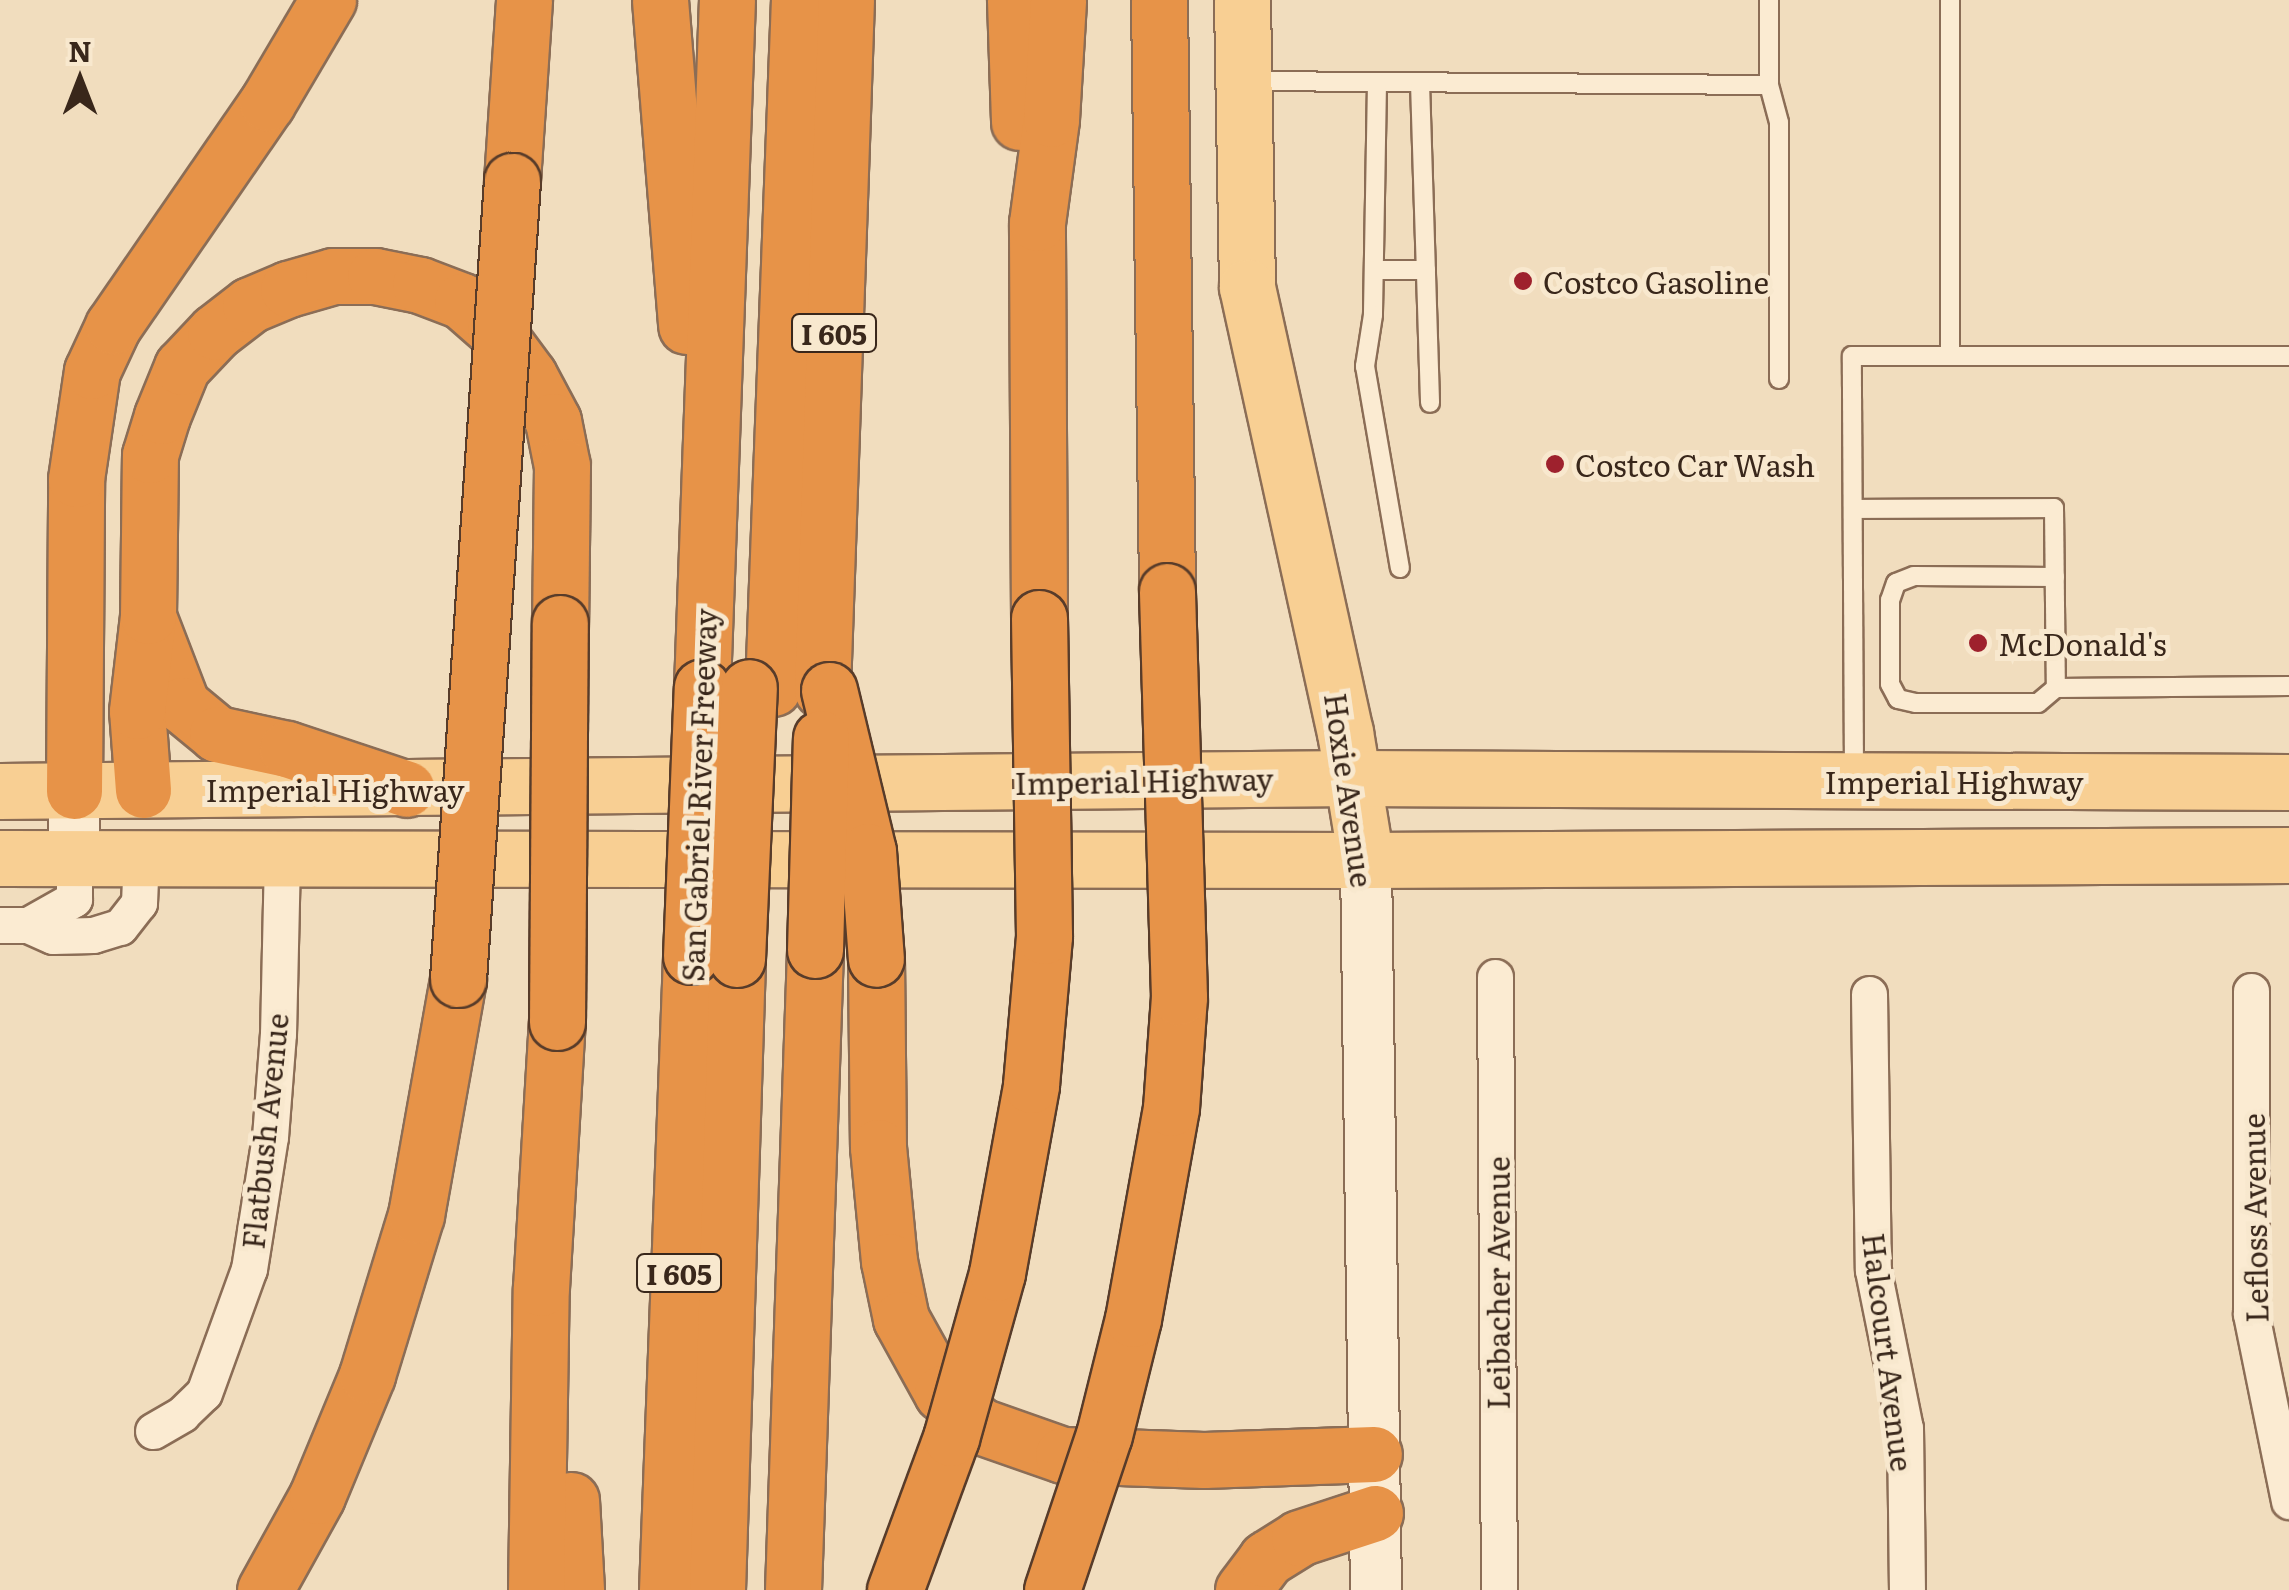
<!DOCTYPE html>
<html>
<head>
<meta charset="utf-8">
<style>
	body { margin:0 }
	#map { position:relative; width:2289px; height:1590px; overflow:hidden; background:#f1ddbe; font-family:Literata,serif }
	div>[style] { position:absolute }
	.roads { filter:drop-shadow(2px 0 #8b6d56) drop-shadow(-2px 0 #8b6d56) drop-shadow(0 2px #8b6d56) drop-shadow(0 -2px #8b6d56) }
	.lane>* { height:18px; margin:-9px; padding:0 9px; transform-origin:9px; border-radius:9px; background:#fbebd2 }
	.street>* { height:35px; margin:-17.5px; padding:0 17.5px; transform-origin:17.5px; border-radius:17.5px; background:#fbebd2 }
	.secondary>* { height:50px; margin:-25px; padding:0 25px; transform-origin:25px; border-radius:25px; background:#fbebd2 }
	.primary>* { height:55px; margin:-27.5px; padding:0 27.5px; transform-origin:27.5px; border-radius:27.5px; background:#f8cf93 }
	.highway>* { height:55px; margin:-27.5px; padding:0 27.5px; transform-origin:27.5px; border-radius:27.5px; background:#e79348 }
	.bridges { filter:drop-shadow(2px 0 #583c2a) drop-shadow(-2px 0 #583c2a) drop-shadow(0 2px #583c2a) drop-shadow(0 -2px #583c2a) }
	.highway-bridge>* { height:55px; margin:-27.5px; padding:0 27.5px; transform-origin:27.5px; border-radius:27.5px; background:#e79348 }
	.dots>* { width:28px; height:28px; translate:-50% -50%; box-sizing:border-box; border:5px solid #f8e8ce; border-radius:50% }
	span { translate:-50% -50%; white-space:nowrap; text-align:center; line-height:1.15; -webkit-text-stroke:10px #f8e8ce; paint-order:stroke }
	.shield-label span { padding:2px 8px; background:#f8e8ce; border:2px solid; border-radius:8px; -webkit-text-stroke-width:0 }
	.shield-label { font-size:28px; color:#39271b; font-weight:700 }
	.poi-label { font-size:30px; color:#39271b }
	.left { translate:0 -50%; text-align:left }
	.street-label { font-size:30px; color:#39271b }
	.north { position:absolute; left:30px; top:30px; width:100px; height:100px; -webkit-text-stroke:8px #f8e8ce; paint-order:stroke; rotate:0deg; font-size:28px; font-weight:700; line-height:40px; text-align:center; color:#39271b }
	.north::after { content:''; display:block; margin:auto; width:35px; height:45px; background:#39271b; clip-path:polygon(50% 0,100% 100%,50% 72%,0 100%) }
</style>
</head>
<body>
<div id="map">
	<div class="roads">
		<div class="lane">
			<i style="left:1769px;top:0;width:85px;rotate:90deg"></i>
			<i style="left:1769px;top:85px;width:39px;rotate:75deg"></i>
			<i style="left:1779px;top:123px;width:256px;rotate:90deg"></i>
			<i style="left:1950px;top:0;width:356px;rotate:90deg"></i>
			<i style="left:1250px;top:81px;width:519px;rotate:0.44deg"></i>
			<i style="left:1377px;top:83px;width:232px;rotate:91deg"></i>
			<i style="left:1373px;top:315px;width:52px;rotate:98.9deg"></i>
			<i style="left:1365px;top:366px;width:205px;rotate:80.2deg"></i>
			<i style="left:1420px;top:83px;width:320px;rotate:88.2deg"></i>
			<i style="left:1374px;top:270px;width:52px"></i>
			<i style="left:1853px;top:509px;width:201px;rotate:-0.3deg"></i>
			<i style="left:2054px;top:508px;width:180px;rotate:89.4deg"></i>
			<i style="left:2055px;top:577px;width:141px;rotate:-179.6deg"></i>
			<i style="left:1914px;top:576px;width:19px;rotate:159deg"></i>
			<i style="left:1896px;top:583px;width:18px;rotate:109deg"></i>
			<i style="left:1890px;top:600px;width:84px;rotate:90deg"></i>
			<i style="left:1890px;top:684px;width:17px;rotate:62deg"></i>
			<i style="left:1898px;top:699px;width:18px;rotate:13deg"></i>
			<i style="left:1916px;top:703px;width:122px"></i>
			<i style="left:2038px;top:703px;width:23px;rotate:-40deg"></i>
			<i style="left:2056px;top:688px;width:233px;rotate:-0.5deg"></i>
			<i style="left:1854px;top:774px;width:418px;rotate:-90.3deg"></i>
			<i style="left:1852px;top:356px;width:437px"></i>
		</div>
		<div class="street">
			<i style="left:0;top:925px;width:28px"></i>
			<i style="left:28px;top:925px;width:27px;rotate:24deg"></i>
			<i style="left:53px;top:936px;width:40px;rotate:-1.4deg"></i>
			<i style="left:93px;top:935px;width:28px;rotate:-17deg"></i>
			<i style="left:120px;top:927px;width:31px;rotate:-52deg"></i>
			<i style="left:139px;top:903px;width:47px;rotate:-87.6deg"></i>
			<i style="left:28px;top:925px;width:53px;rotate:-29.5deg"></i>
			<i style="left:74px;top:899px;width:41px;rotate:-90deg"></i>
			<i style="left:1495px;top:977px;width:613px;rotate:89.63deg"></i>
			<i style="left:2251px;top:991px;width:323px;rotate:90deg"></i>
			<i style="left:2251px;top:1314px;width:191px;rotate:78.5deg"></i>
			<i style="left:1869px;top:994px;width:276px;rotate:89.2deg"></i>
			<i style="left:1873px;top:1270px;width:161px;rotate:78.6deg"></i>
			<i style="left:1905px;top:1428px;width:162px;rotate:89.3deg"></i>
			<i style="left:153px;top:1431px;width:34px;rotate:-30deg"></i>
			<i style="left:182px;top:1414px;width:30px;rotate:-44deg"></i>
			<i style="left:204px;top:1393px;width:132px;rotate:-70.1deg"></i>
			<i style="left:249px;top:1269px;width:134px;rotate:-81deg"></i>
			<i style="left:270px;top:1137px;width:103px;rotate:-85.6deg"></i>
			<i style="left:278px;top:1034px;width:177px;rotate:-88.7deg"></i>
		</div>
		<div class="secondary">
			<i style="left:74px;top:791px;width:67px;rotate:90deg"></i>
			<i style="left:1366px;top:860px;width:730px;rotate:89.22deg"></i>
		</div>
		<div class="primary">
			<i style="left:1242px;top:0;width:287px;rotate:89deg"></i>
			<i style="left:1247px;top:287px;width:456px;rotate:77.6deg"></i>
			<i style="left:1345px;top:732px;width:130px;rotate:80.7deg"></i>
			<i style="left:0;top:791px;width:1354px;rotate:-0.55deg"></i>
			<i style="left:1354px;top:778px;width:935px;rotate:0.25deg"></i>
			<i style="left:0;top:858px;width:1366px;rotate:0.08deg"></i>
			<i style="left:1366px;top:860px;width:923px;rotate:-0.31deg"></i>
		</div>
		<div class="highway">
			<i style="left:660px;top:0;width:327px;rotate:85.4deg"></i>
			<i style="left:1015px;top:0;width:122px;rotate:88.1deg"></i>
			<i style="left:1159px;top:0;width:591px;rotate:89.22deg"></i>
			<i style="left:512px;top:181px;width:181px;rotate:-86.2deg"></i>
			<i style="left:1039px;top:618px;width:395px;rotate:-90.3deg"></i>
			<i style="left:1037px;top:223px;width:105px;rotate:-82.3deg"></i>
			<i style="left:1051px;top:119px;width:119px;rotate:-86.6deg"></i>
			<i style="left:150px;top:622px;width:89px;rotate:68.9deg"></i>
			<i style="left:182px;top:705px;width:45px;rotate:39.6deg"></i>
			<i style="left:217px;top:734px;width:72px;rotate:12.1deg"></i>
			<i style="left:287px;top:749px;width:126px;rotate:18.4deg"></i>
			<i style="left:702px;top:687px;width:687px;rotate:-87.92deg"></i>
			<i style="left:773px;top:688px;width:688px;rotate:-87.84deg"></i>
			<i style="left:822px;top:690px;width:690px;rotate:-88.01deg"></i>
			<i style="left:143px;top:790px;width:79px;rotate:-94.3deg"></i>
			<i style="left:137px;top:711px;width:96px;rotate:-83.4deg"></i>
			<i style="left:148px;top:616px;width:161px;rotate:-89.3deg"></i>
			<i style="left:150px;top:455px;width:41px;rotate:-72.9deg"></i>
			<i style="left:162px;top:416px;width:53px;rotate:-67.8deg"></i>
			<i style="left:182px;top:367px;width:48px;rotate:-46.7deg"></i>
			<i style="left:215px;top:332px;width:44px;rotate:-37.6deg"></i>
			<i style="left:250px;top:305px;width:41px;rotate:-22.8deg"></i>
			<i style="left:288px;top:289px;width:47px;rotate:-16.1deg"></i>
			<i style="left:333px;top:276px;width:42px"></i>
			<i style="left:375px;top:276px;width:46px;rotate:11.3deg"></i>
			<i style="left:420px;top:285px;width:45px;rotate:20.9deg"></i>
			<i style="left:462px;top:301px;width:44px;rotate:41.3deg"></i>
			<i style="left:495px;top:330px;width:57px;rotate:53.5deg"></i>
			<i style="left:529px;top:376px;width:51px;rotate:61.9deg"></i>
			<i style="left:553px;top:421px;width:46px;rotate:78.7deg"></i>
			<i style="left:562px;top:466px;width:157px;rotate:90.7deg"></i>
			<i style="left:74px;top:791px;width:312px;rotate:-89.6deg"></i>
			<i style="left:76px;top:479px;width:109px;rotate:-81.6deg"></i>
			<i style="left:92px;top:371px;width:50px;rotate:-65deg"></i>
			<i style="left:113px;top:326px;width:271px;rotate:-55.4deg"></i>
			<i style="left:267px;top:103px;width:120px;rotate:-59.4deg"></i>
			<i style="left:876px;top:959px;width:188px;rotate:89.4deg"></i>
			<i style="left:878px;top:1147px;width:115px;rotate:84.5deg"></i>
			<i style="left:889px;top:1261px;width:59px;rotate:78.3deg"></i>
			<i style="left:901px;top:1319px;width:85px;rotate:61deg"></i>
			<i style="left:942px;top:1393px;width:50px;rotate:41deg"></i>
			<i style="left:980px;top:1426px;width:88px;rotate:19.3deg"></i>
			<i style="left:1063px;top:1455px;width:141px;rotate:2deg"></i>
			<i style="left:1204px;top:1460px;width:170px;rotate:-2deg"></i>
			<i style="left:571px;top:1500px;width:90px;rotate:86.8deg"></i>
			<i style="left:265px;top:1590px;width:107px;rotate:-61deg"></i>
			<i style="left:317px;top:1496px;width:131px;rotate:-67.5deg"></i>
			<i style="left:367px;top:1375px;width:167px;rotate:-73deg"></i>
			<i style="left:416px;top:1215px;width:240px;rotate:-79.9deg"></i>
			<i style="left:536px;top:1590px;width:302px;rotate:-89.1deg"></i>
			<i style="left:541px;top:1288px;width:266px;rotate:-86.6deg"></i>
			<i style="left:667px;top:1590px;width:634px;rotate:-87.83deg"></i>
			<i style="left:717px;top:1590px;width:631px;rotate:-88.18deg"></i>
			<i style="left:793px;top:1590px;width:640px;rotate:-88.03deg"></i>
			<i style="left:1243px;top:1590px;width:39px;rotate:-53deg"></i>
			<i style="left:1266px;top:1559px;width:39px;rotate:-32deg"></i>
			<i style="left:1299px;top:1538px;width:80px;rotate:-18.2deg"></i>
		</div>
	</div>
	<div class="bridges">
		<div class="highway-bridge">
			<i style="left:829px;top:690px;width:166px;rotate:76.4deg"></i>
			<i style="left:868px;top:851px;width:108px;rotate:85.8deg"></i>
			<i style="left:815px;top:950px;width:212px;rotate:-88.4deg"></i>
			<i style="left:691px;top:956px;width:269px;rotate:-87.7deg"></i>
			<i style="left:737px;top:959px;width:272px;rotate:-87.5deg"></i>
			<i style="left:458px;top:979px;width:800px;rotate:-86.13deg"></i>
			<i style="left:557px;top:1022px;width:399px;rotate:-89.6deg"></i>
			<i style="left:895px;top:1590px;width:162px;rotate:-69.8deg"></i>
			<i style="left:951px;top:1438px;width:171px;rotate:-74.4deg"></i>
			<i style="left:997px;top:1273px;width:191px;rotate:-79.7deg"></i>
			<i style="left:1031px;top:1085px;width:150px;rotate:-85deg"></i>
			<i style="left:1044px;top:936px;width:318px;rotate:-90.9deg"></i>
			<i style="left:1052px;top:1590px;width:163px;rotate:-71.5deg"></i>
			<i style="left:1104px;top:1435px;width:120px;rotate:-76deg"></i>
			<i style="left:1133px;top:1319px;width:214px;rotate:-79.8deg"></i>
			<i style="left:1171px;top:1108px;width:111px;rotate:-85.9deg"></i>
			<i style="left:1179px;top:997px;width:406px;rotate:-91.7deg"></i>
		</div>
	</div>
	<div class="dots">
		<i style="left:1523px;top:281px;background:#9e212d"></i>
		<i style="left:1555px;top:464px;background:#9e212d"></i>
		<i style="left:1978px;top:643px;background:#9e212d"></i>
	</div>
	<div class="shield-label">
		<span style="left:834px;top:333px">I 605</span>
		<span style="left:679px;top:1273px">I 605</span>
	</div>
	<div class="poi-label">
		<span class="left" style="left:1543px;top:281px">Costco Gasoline</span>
		<span class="left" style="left:1575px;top:464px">Costco Car Wash</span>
		<span class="left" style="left:1998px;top:643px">McDonald's</span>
	</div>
	<div class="street-label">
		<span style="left:1144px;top:780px;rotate:-1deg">Imperial Highway</span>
		<span style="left:1954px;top:781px">Imperial Highway</span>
		<span style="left:335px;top:789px">Imperial Highway</span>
		<span style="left:1350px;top:790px;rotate:82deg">Hoxie Avenue</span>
		<span style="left:698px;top:795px;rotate:-88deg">San Gabriel River Freeway</span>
		<span style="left:264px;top:1131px;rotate:-84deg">Flatbush Avenue</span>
		<span style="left:2254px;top:1218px;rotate:-91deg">Lefloss Avenue</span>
		<span style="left:1497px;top:1283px;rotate:-90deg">Leibacher Avenue</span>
		<span style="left:1889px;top:1352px;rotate:83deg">Halcourt Avenue</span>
	</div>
	<div class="north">N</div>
</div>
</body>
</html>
